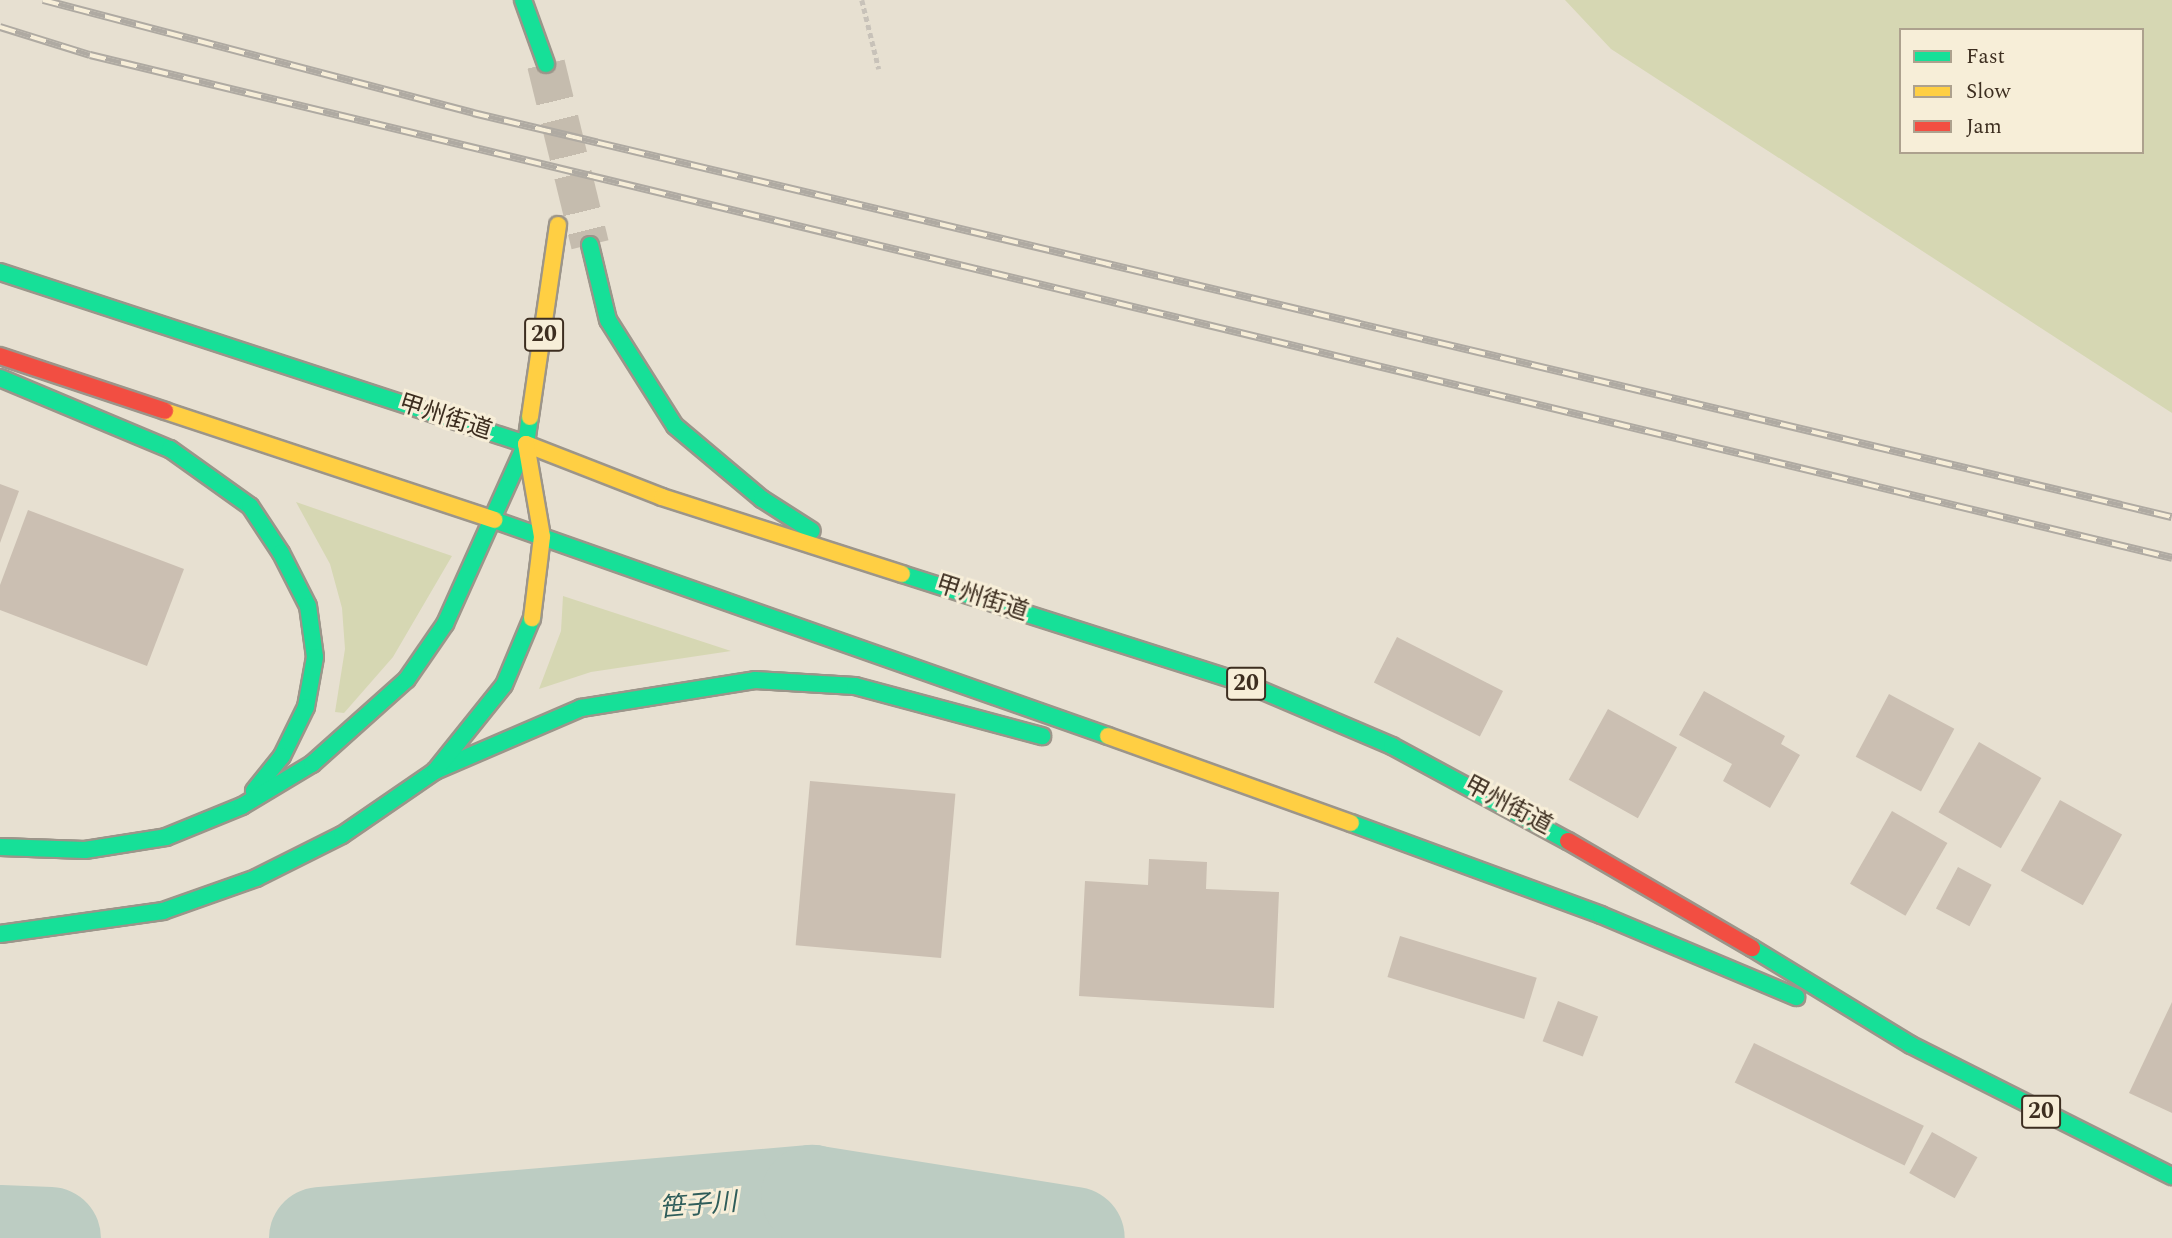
<!DOCTYPE html>
<html>
<head>
<meta charset="utf-8">
<style>
	body { margin:0 }
	#map { position:relative; width:2172px; height:1238px; overflow:hidden; background:#e7e0d1; font-family:Spectral,"Noto Sans JP",serif }
	div>[style] { position:absolute }
	.green>* { inset:0; background:#d6d7b3 }
	.river>* { height:102px; margin:-51px; padding:0 51px; transform-origin:51px; border-radius:51px; background:#bcccc2 }
	.building>* { inset:0; background:#cbbfb2; transform-origin:0 0 }
	.highway-tunnel>* { height:38px; margin-top:-19px; transform-origin:0; background:repeating-linear-gradient(90deg,#c5bcae 0 38px,transparent 0 57px) }
	.path>* { height:4.5px; margin-top:-2.25px; transform-origin:0; background:repeating-linear-gradient(90deg,#c8c2b9 0 5px,transparent 0 8.5px) }
	.roads { filter:drop-shadow(2px 0 #9c958a) drop-shadow(-2px 0 #9c958a) drop-shadow(0 2px #9c958a) drop-shadow(0 -2px #9c958a) }
	.fast>* { height:16px; margin:-8px; padding:0 8px; transform-origin:8px; border-radius:8px; background:#16e098 }
	.slow>* { height:16px; margin:-8px; padding:0 8px; transform-origin:8px; border-radius:8px; background:#ffcf43 }
	.jam>* { height:16px; margin:-8px; padding:0 8px; transform-origin:8px; border-radius:8px; background:#f24e42 }
	.rail>* { height:8px; margin-top:-4px; transform-origin:0; background:repeating-linear-gradient(90deg,#f7eed8 0 16px,#afaaa2 0 32px); box-sizing:border-box; border-block:2px solid #afaaa2 }
	span { translate:-50% -50%; white-space:nowrap; text-align:center; line-height:1.15; -webkit-text-stroke:6px #f7eed8; paint-order:stroke }
	.shield-label span { padding:2px 5px; background:#f7eed8; border:2px solid; border-radius:5px; -webkit-text-stroke-width:0 }
	.shield-label { font-size:23px; color:#3d2e20; font-weight:700 }
	.street-label { font-size:24px; color:#3d2e20 }
	.water-label { font-size:26px; color:#2f5d5a; font-style:italic }
	.legend { position:absolute; left:1899px; top:28px; width:245px; height:126px; box-sizing:border-box; background:#f7eed8; border:2px solid #ada18e; margin:0; padding:9px 12px; list-style:none; font-size:21px; color:#3d2e20 }
	.legend li { display:flex; align-items:center; gap:14px; height:35px }
	.legend b { width:35px; border:2px solid #ada18e }
</style>
</head>
<body>
<div id="map">
	<div class="green">
		<i style="clip-path:polygon(evenodd,1565px 0,2172px 0,2172px 413px,1611px 49px,1565px 0,1901px 30px,2142px 30px,2142px 152px,1901px 152px,1901px 30px)"></i>
		<i style="clip-path:polygon(296px 502px,452px 556px,393px 657px,344px 713px,335px 712px,345px 649px,342px 608px,330px 564px)"></i>
		<i style="clip-path:polygon(563px 596px,731px 651px,591px 672px,539px 689px,561px 631px)"></i>
	</div>
	<div class="river">
		<i style="left:0;top:1236px;width:50px;rotate:2.3deg"></i>
		<i style="left:320px;top:1238px;width:494px;rotate:-4.9deg"></i>
		<i style="left:812px;top:1196px;width:265px;rotate:9.1deg"></i>
	</div>
	<div class="building">
		<i style="clip-path:polygon(0 484px,19px 491px,0 543px)"></i>
		<i style="clip-path:polygon(28px 510px,184px 569px,147px 666px,0 610px,0 585px)"></i>
		<i style="left:1397px;top:637px;width:119px;height:51px;rotate:27deg"></i>
		<i style="clip-path:polygon(1704px 691px,1785px 736px,1781px 744px,1800px 755px,1770px 808px,1723px 781px,1732px 764px,1679px 735px)"></i>
		<i style="left:1889px;top:694px;width:74px;height:71px;rotate:28deg"></i>
		<i style="left:1608px;top:709px;width:79px;height:81px;rotate:29deg"></i>
		<i style="left:1979px;top:742px;width:72px;height:81px;rotate:30deg"></i>
		<i style="left:810px;top:781px;width:146px;height:165px;rotate:5deg"></i>
		<i style="left:2060px;top:800px;width:71px;height:81px;rotate:29deg"></i>
		<i style="left:1892px;top:811px;width:64px;height:84px;rotate:30deg"></i>
		<i style="clip-path:polygon(1149px 859px,1207px 862px,1206px 889px,1279px 892px,1274px 1008px,1079px 996px,1085px 881px,1148px 885px)"></i>
		<i style="left:1958px;top:867px;width:38px;height:47px;rotate:28deg"></i>
		<i style="left:1400px;top:936px;width:143px;height:43px;rotate:17deg"></i>
		<i style="left:1558px;top:1001px;width:43px;height:43px;rotate:21deg"></i>
		<i style="clip-path:polygon(2172px 1002px,2172px 1113px,2129px 1093px)"></i>
		<i style="left:1754px;top:1043px;width:189px;height:44px;rotate:26deg"></i>
		<i style="left:1932px;top:1132px;width:52px;height:47px;rotate:29deg"></i>
	</div>
	<div class="highway-tunnel">
		<i style="left:546px;top:64px;width:186px;rotate:76.3deg"></i>
	</div>
	<div class="path">
		<i style="left:862px;top:0;width:71px;rotate:76.2deg"></i>
	</div>
	<div class="roads">
		<div class="fast">
			<i style="left:523px;top:0;width:68px;rotate:70.2deg"></i>
			<i style="left:590px;top:245px;width:77px;rotate:76.5deg"></i>
			<i style="left:608px;top:320px;width:125px;rotate:57.7deg"></i>
			<i style="left:675px;top:426px;width:114px;rotate:40deg"></i>
			<i style="left:762px;top:499px;width:59px;rotate:32.6deg"></i>
			<i style="left:0;top:272px;width:553px;rotate:18.11deg"></i>
			<i style="left:0;top:378px;width:184px;rotate:22.7deg"></i>
			<i style="left:170px;top:449px;width:98px;rotate:35.5deg"></i>
			<i style="left:250px;top:506px;width:56px;rotate:56.6deg"></i>
			<i style="left:281px;top:553px;width:59px;rotate:63deg"></i>
			<i style="left:308px;top:606px;width:51px;rotate:82.2deg"></i>
			<i style="left:315px;top:657px;width:51px;rotate:100.2deg"></i>
			<i style="left:306px;top:707px;width:55px;rotate:116.1deg"></i>
			<i style="left:282px;top:756px;width:45px;rotate:128.7deg"></i>
			<i style="left:494px;top:520px;width:651px;rotate:19.38deg"></i>
			<i style="left:902px;top:574px;width:364px;rotate:17.7deg"></i>
			<i style="left:1249px;top:685px;width:155px;rotate:23.1deg"></i>
			<i style="left:1392px;top:746px;width:200px;rotate:28.4deg"></i>
			<i style="left:435px;top:771px;width:159px;rotate:-23.3deg"></i>
			<i style="left:581px;top:708px;width:176px;rotate:-9.1deg"></i>
			<i style="left:755px;top:680px;width:100px;rotate:3.4deg"></i>
			<i style="left:855px;top:686px;width:194px;rotate:15deg"></i>
			<i style="left:1351px;top:823px;width:266px;rotate:20.2deg"></i>
			<i style="left:1601px;top:915px;width:212px;rotate:22.8deg"></i>
			<i style="left:0;top:847px;width:85px;rotate:2deg"></i>
			<i style="left:85px;top:850px;width:82px;rotate:-9.1deg"></i>
			<i style="left:166px;top:837px;width:82px;rotate:-22.2deg"></i>
			<i style="left:242px;top:806px;width:82px;rotate:-31deg"></i>
			<i style="left:312px;top:764px;width:127px;rotate:-41.8deg"></i>
			<i style="left:407px;top:679px;width:67px;rotate:-55.4deg"></i>
			<i style="left:445px;top:624px;width:197px;rotate:-65.8deg"></i>
			<i style="left:526px;top:444px;width:27px;rotate:-82deg"></i>
			<i style="left:0;top:934px;width:165px;rotate:-8deg"></i>
			<i style="left:163px;top:911px;width:99px;rotate:-19.5deg"></i>
			<i style="left:256px;top:878px;width:96px;rotate:-26.6deg"></i>
			<i style="left:342px;top:835px;width:113px;rotate:-34.5deg"></i>
			<i style="left:435px;top:771px;width:110px;rotate:-51.3deg"></i>
			<i style="left:504px;top:685px;width:73px;rotate:-67.3deg"></i>
			<i style="left:1752px;top:948px;width:186px;rotate:31.4deg"></i>
			<i style="left:1911px;top:1045px;width:292px;rotate:26.7deg"></i>
		</div>
		<div class="slow">
			<i style="left:165px;top:411px;width:347px;rotate:18.3deg"></i>
			<i style="left:530px;top:417px;width:194px;rotate:-81.7deg"></i>
			<i style="left:526px;top:444px;width:146px;rotate:21.3deg"></i>
			<i style="left:662px;top:497px;width:252px;rotate:17.8deg"></i>
			<i style="left:526px;top:444px;width:94px;rotate:80.2deg"></i>
			<i style="left:542px;top:537px;width:82px;rotate:97deg"></i>
			<i style="left:1108px;top:736px;width:258px;rotate:19.7deg"></i>
		</div>
		<div class="jam">
			<i style="left:0;top:356px;width:174px;rotate:18.4deg"></i>
			<i style="left:1568px;top:841px;width:213px;rotate:30.2deg"></i>
		</div>
	</div>
	<div class="rail">
		<i style="left:43px;top:0;width:445px;rotate:14.7deg"></i>
		<i style="left:473px;top:113px;width:1746px;rotate:13.38deg"></i>
		<i style="left:0;top:27px;width:94px;rotate:17.3deg"></i>
		<i style="left:90px;top:55px;width:2142px;rotate:13.58deg"></i>
	</div>
	<div class="shield-label">
		<span style="left:544px;top:335px">20</span>
		<span style="left:1246px;top:684px">20</span>
		<span style="left:2041px;top:1112px">20</span>
	</div>
	<div class="street-label">
		<span style="left:445px;top:418px;rotate:18deg">甲州街道</span>
		<span style="left:982px;top:599px;rotate:18deg">甲州街道</span>
		<span style="left:1508px;top:806px;rotate:28deg">甲州街道</span>
	</div>
	<div class="water-label">
		<span style="left:698px;top:1206px;rotate:-5deg">笹子川</span>
	</div>
	<ul class="legend">
	<li><b style="height:9px;background:#16e098"></b>Fast</li>
	<li><b style="height:9px;background:#ffcf43"></b>Slow</li>
	<li><b style="height:9px;background:#f24e42"></b>Jam</li>
	</ul>
</div>
</body>
</html>
